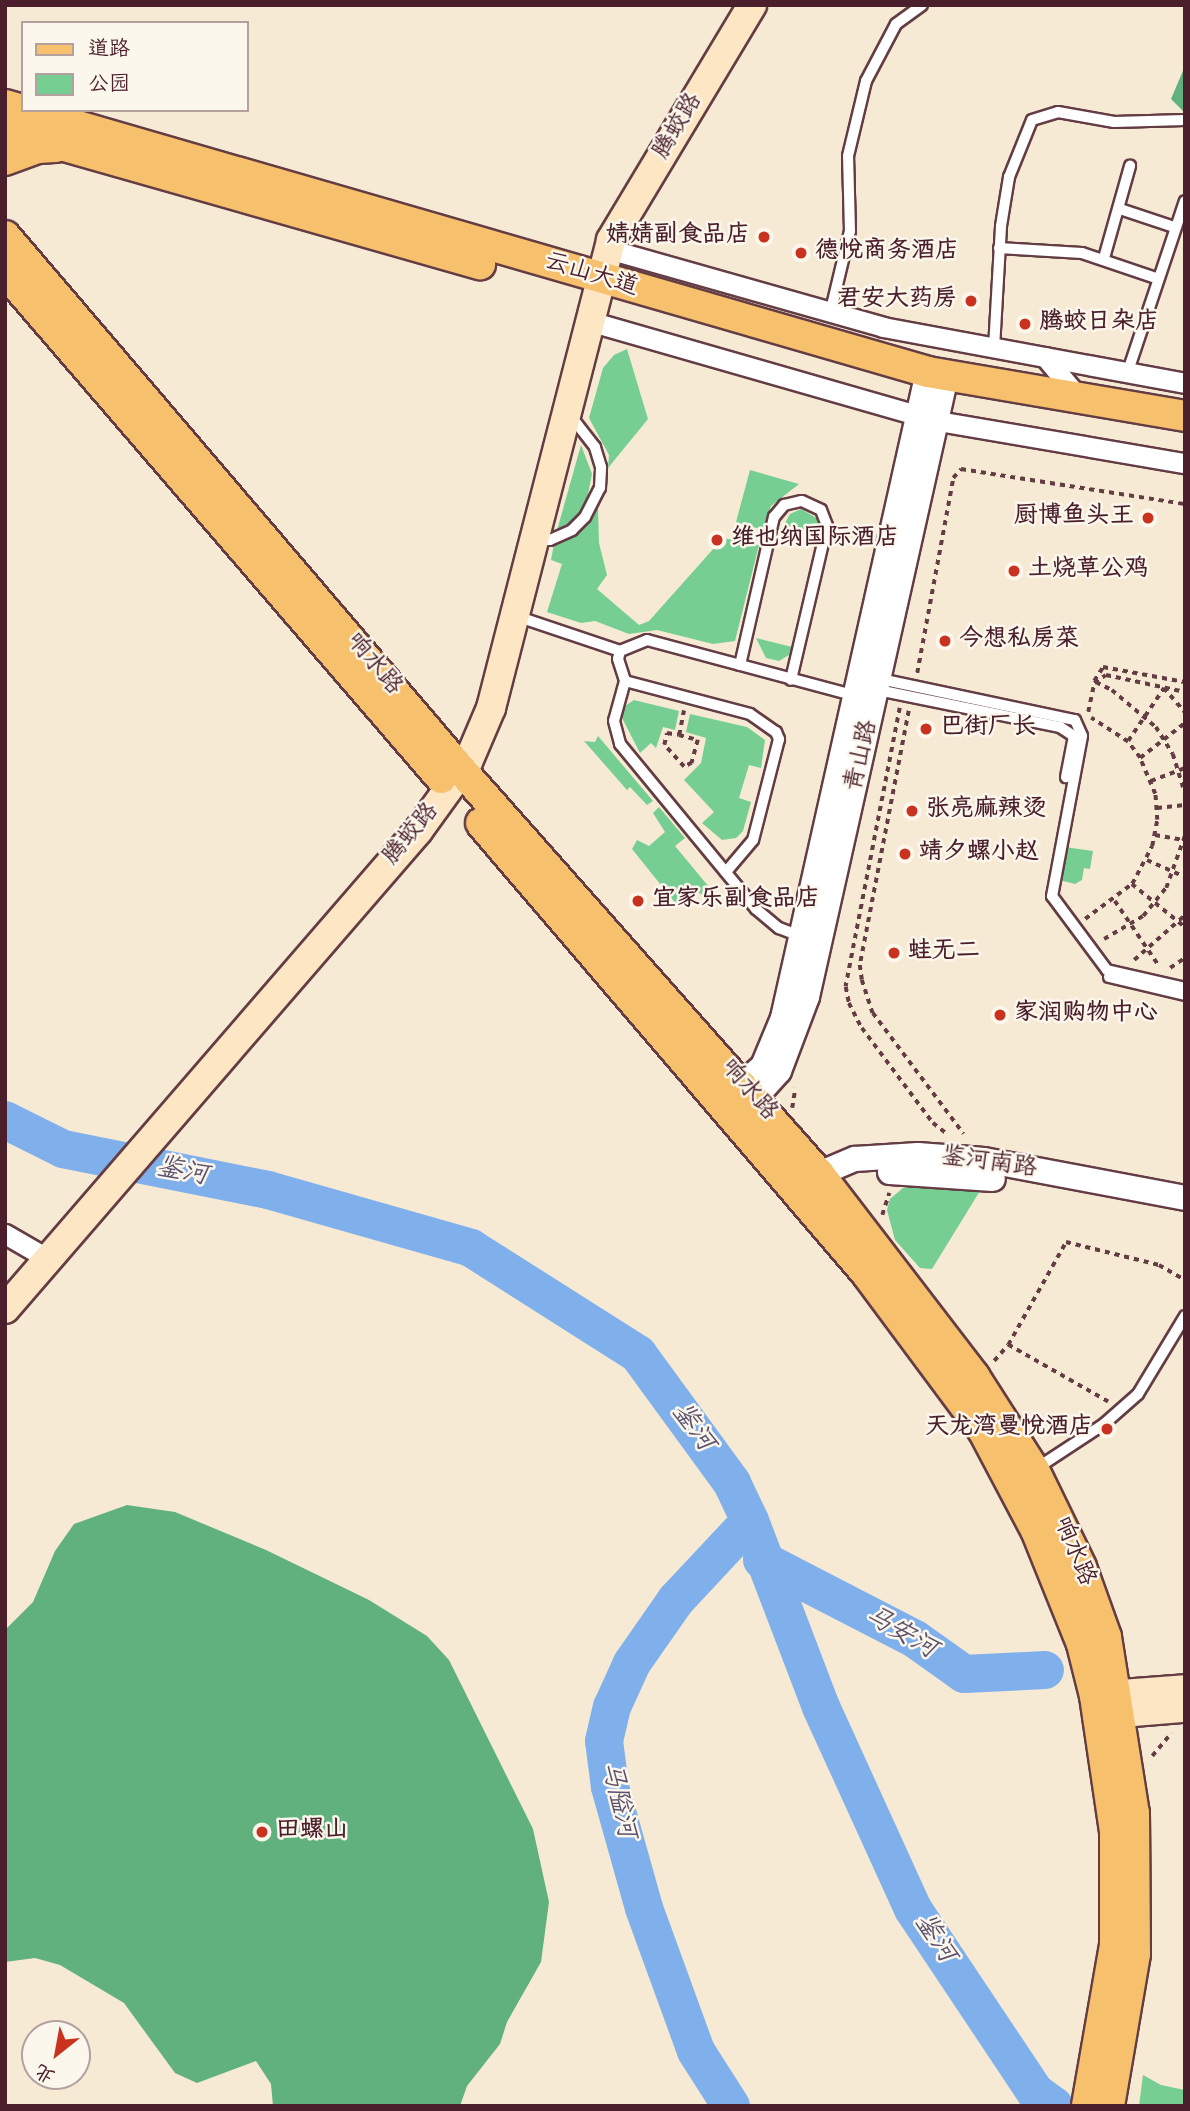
<!DOCTYPE html>
<html>
<head>
<meta charset="utf-8">
<style>
	body { margin:0 }
	#map { position:relative; width:1190px; height:2111px; overflow:hidden; background:#f6ead5; font-family:Dekko,"LXGW WenKai TC",sans-serif }
	div>[style] { position:absolute }
	.green>* { inset:0; background:#76ce93 }
	.forest>* { inset:0; background:#60b17d }
	.river>* { height:38px; margin:-19px; padding:0 19px; transform-origin:19px; border-radius:19px; background:#7fb0eb }
	.path>* { height:3.5px; margin-top:-1.75px; transform-origin:0; background:repeating-linear-gradient(90deg,#643d44 0 5px,transparent 0 10px) }
	.roads { filter:drop-shadow(2px 0 #643d44) drop-shadow(-2px 0 #643d44) drop-shadow(0 2px #643d44) drop-shadow(0 -2px #643d44) }
	.service>* { height:10px; margin:-5px; padding:0 5px; transform-origin:5px; border-radius:5px; background:#fff }
	.minor>* { height:19px; margin:-9.5px; padding:0 9.5px; transform-origin:9.5px; border-radius:9.5px; background:#fff }
	.tertiary>* { height:24px; margin:-12px; padding:0 12px; transform-origin:12px; border-radius:12px; background:#fff }
	.secondary>* { height:28px; margin:-14px; padding:0 14px; transform-origin:14px; border-radius:14px; background:#fce6c4 }
	.primary>* { height:30px; margin:-15px; padding:0 15px; transform-origin:15px; border-radius:15px; background:#f7c06c }
	.dots>* { width:19px; height:19px; translate:-50% -50%; box-sizing:border-box; border:4px solid #fbf7ec; border-radius:50% }
	span { translate:-50% -50%; white-space:nowrap; text-align:center; line-height:1.15; -webkit-text-stroke:5px #fbf7ec; paint-order:stroke }
	.street-label { font-size:24px; color:#4a1f2b }
	.poi-label { font-size:24px; color:#4a1f2b; font-weight:700 }
	.right { translate:-100% -50%; text-align:right }
	.left { translate:0 -50%; text-align:left }
	.water-label { font-size:26px; color:#5d526e; font-style:italic }
	.frame { position:absolute; inset:0; border:7px solid #4a1f2b; pointer-events:none }
	.legend { position:absolute; left:21px; top:21px; width:228px; height:91px; box-sizing:border-box; background:#fbf7ec; border:2px solid #b4a19f; margin:0; padding:9px 12px; list-style:none; font-size:21px; color:#4a1f2b }
	.legend li { display:flex; align-items:center; gap:14px; height:35px }
	.legend b { width:35px; border:2px solid #b4a19f }
	.north { position:absolute; left:21px; top:2020px; width:70px; height:70px; box-sizing:border-box; background:#fbf7ec; border:2px solid #b4a19f; border-radius:50%; rotate:211deg; font-size:19px; font-weight:700; line-height:28px; text-align:center; color:#4a1f2b }
	.north::after { content:''; display:block; margin:auto; width:24px; height:32px; background:#c8321e; clip-path:polygon(50% 0,100% 100%,50% 72%,0 100%) }
</style>
</head>
<body>
<div id="map">
	<div class="green">
		<i style="clip-path:polygon(627px 349px,648px 419px,608px 468px,609px 455px,589px 418px,603px 368px,614px 355px)"></i>
		<i style="clip-path:polygon(581px 445px,592px 474px,587px 499px,579px 518px,556px 534px)"></i>
		<i style="clip-path:polygon(750px 470px,799px 484px,771px 506px,763px 530px,736px 522px)"></i>
		<i style="clip-path:polygon(598px 508px,599px 543px,607px 575px,597px 589px,639px 625px,649px 621px,723px 538px,759px 545px,735px 641px,713px 644px,657px 630px,629px 634px,595px 621px,581px 623px,547px 612px,562px 564px,551px 560px,554px 544px,577px 531px)"></i>
		<i style="clip-path:polygon(801px 509px,820px 520px,820px 534px,784px 525px,790px 514px)"></i>
		<i style="clip-path:polygon(756px 638px,792px 647px,789px 655px,779px 661px,766px 658px)"></i>
		<i style="clip-path:polygon(634px 700px,679px 711px,675px 730px,663px 727px,656px 748px,651px 743px,640px 753px,622px 718px,625px 706px)"></i>
		<i style="clip-path:polygon(690px 714px,747px 727px,765px 740px,761px 768px,749px 765px,739px 798px,751px 802px,743px 831px,736px 838px,722px 840px,702px 823px,714px 812px,684px 780px,701px 763px,706px 738px,686px 732px)"></i>
		<i style="clip-path:polygon(598px 736px,653px 801px,647px 805px,630px 787px,627px 790px,584px 741px,595px 742px)"></i>
		<i style="clip-path:polygon(659px 807px,685px 838px,675px 846px,714px 893px,708px 898px,694px 890px,677px 905px,632px 849px,637px 840px,649px 846px,665px 832px,653px 813px)"></i>
		<i style="clip-path:polygon(1065px 847px,1093px 851px,1090px 869px,1084px 868px,1082px 880px,1075px 884px,1059px 880px)"></i>
		<i style="clip-path:polygon(923px 1185px,983px 1186px,932px 1269px,920px 1268px,895px 1240px,887px 1210px,890px 1199px,903px 1188px)"></i>
		<i style="clip-path:polygon(1143px 2075px,1161px 2085px,1185px 2090px,1185px 2106px,1139px 2106px)"></i>
	</div>
	<div class="forest">
		<i style="clip-path:polygon(1185px 66px,1185px 113px,1171px 99px)"></i>
		<i style="clip-path:polygon(127px 1505px,175px 1512px,266px 1550px,369px 1600px,427px 1636px,449px 1660px,533px 1829px,549px 1902px,541px 1962px,507px 2022px,500px 2044px,467px 2086px,460px 2106px,273px 2106px,271px 2084px,256px 2061px,197px 2083px,175px 2073px,124px 2003px,60px 1965px,35px 1958px,5px 1962px,5px 1630px,33px 1602px,55px 1551px,74px 1524px)"></i>
	</div>
	<div class="river">
		<i style="left:5px;top:1120px;width:65px;rotate:26.6deg"></i>
		<i style="left:63px;top:1149px;width:209px;rotate:11.3deg"></i>
		<i style="left:268px;top:1190px;width:211px;rotate:15.9deg"></i>
		<i style="left:471px;top:1248px;width:198px;rotate:32.4deg"></i>
		<i style="left:638px;top:1354px;width:160px;rotate:53.9deg"></i>
		<i style="left:732px;top:1483px;width:42px;rotate:64.7deg"></i>
		<i style="left:750px;top:1521px;width:199px;rotate:69.1deg"></i>
		<i style="left:821px;top:1707px;width:222px;rotate:65.5deg"></i>
		<i style="left:913px;top:1909px;width:220px;rotate:56.3deg"></i>
		<i style="left:1035px;top:2092px;width:24px;rotate:36deg"></i>
		<i style="left:762px;top:1560px;width:172px;rotate:27.3deg"></i>
		<i style="left:915px;top:1639px;width:60px;rotate:35.5deg"></i>
		<i style="left:964px;top:1674px;width:81px;rotate:-2.8deg"></i>
		<i style="left:731px;top:2106px;width:65px;rotate:-122.5deg"></i>
		<i style="left:696px;top:2051px;width:152px;rotate:-110deg"></i>
		<i style="left:644px;top:1908px;width:126px;rotate:-105.7deg"></i>
		<i style="left:610px;top:1787px;width:46px;rotate:-97.4deg"></i>
		<i style="left:604px;top:1741px;width:35px;rotate:-77deg"></i>
		<i style="left:612px;top:1707px;width:48px;rotate:-65.6deg"></i>
		<i style="left:632px;top:1663px;width:77px;rotate:-55.1deg"></i>
		<i style="left:676px;top:1600px;width:108px;rotate:-46.9deg"></i>
	</div>
	<div class="path">
		<i style="left:733px;top:530px;width:23px;rotate:15deg"></i>
		<i style="left:917px;top:673px;width:198px;rotate:-79.5deg"></i>
		<i style="left:953px;top:478px;width:12px;rotate:-48deg"></i>
		<i style="left:961px;top:469px;width:227px;rotate:8.9deg"></i>
		<i style="left:1094px;top:681px;width:17px;rotate:-57deg"></i>
		<i style="left:1103px;top:667px;width:83px;rotate:10.4deg"></i>
		<i style="left:1096px;top:682px;width:18px;rotate:27deg"></i>
		<i style="left:1112px;top:690px;width:57px;rotate:40.1deg"></i>
		<i style="left:1156px;top:727px;width:32px;rotate:58deg"></i>
		<i style="left:1173px;top:754px;width:41px;rotate:72.9deg"></i>
		<i style="left:900px;top:708px;width:284px;rotate:101deg"></i>
		<i style="left:846px;top:987px;width:16px;rotate:79deg"></i>
		<i style="left:849px;top:1003px;width:28px;rotate:63deg"></i>
		<i style="left:862px;top:1028px;width:119px;rotate:53.2deg"></i>
		<i style="left:933px;top:1123px;width:16px;rotate:38deg"></i>
		<i style="left:909px;top:711px;width:259px;rotate:100.9deg"></i>
		<i style="left:860px;top:965px;width:15px;rotate:82deg"></i>
		<i style="left:862px;top:980px;width:35px;rotate:72deg"></i>
		<i style="left:873px;top:1013px;width:151px;rotate:53.1deg"></i>
		<i style="left:1088px;top:712px;width:30px;rotate:-78deg"></i>
		<i style="left:1094px;top:683px;width:14px;rotate:-34deg"></i>
		<i style="left:1106px;top:675px;width:81px;rotate:12.1deg"></i>
		<i style="left:679px;top:735px;width:20px;rotate:15deg"></i>
		<i style="left:698px;top:740px;width:24px;rotate:105deg"></i>
		<i style="left:692px;top:763px;width:9px;rotate:153deg"></i>
		<i style="left:684px;top:767px;width:30px;rotate:-132deg"></i>
		<i style="left:664px;top:745px;width:12px;rotate:-76deg"></i>
		<i style="left:667px;top:733px;width:12px;rotate:9deg"></i>
		<i style="left:679px;top:735px;width:25px;rotate:-79deg"></i>
		<i style="left:1128px;top:741px;width:64px;rotate:-55.8deg"></i>
		<i style="left:1164px;top:688px;width:32px;rotate:49deg"></i>
		<i style="left:1140px;top:758px;width:57px;rotate:-37.9deg"></i>
		<i style="left:1151px;top:781px;width:36px;rotate:-21deg"></i>
		<i style="left:1157px;top:808px;width:28px;rotate:-6deg"></i>
		<i style="left:1155px;top:835px;width:29px;rotate:10deg"></i>
		<i style="left:1147px;top:860px;width:42px;rotate:24.1deg"></i>
		<i style="left:1132px;top:884px;width:68px;rotate:39.1deg"></i>
		<i style="left:1115px;top:901px;width:78px;rotate:55.9deg"></i>
		<i style="left:1085px;top:919px;width:59px;rotate:-36.7deg"></i>
		<i style="left:1132px;top:884px;width:43px;rotate:-62.2deg"></i>
		<i style="left:1152px;top:846px;width:26px;rotate:-79deg"></i>
		<i style="left:1157px;top:820px;width:26px;rotate:-94deg"></i>
		<i style="left:1155px;top:794px;width:39px;rotate:-113deg"></i>
		<i style="left:1140px;top:758px;width:20px;rotate:-127deg"></i>
		<i style="left:1128px;top:742px;width:44px;rotate:-147deg"></i>
		<i style="left:1104px;top:939px;width:45px;rotate:-30.5deg"></i>
		<i style="left:1143px;top:916px;width:36px;rotate:-51deg"></i>
		<i style="left:1166px;top:888px;width:56px;rotate:-70.3deg"></i>
		<i style="left:1134px;top:960px;width:68px;rotate:-41.4deg"></i>
		<i style="left:1170px;top:968px;width:18px;rotate:-34deg"></i>
		<i style="left:792px;top:1108px;width:20px;rotate:-81deg"></i>
		<i style="left:882px;top:1215px;width:23px;rotate:-72deg"></i>
		<i style="left:994px;top:1361px;width:21px;rotate:-49deg"></i>
		<i style="left:1108px;top:1402px;width:115px;rotate:-150.3deg"></i>
		<i style="left:1008px;top:1345px;width:118px;rotate:-60.6deg"></i>
		<i style="left:1066px;top:1242px;width:96px;rotate:13.9deg"></i>
		<i style="left:1159px;top:1265px;width:30px;rotate:30deg"></i>
		<i style="left:1152px;top:1756px;width:30px;rotate:-50deg"></i>
	</div>
	<div class="roads">
		<div class="service">
			<i style="left:1120px;top:209px;width:57px;rotate:18.4deg"></i>
			<i style="left:999px;top:248px;width:83px;rotate:3.4deg"></i>
			<i style="left:1082px;top:253px;width:78px;rotate:18.7deg"></i>
			<i style="left:1104px;top:258px;width:96px;rotate:-74.2deg"></i>
			<i style="left:830px;top:314px;width:85px;rotate:-76.5deg"></i>
			<i style="left:850px;top:231px;width:75px;rotate:-91.5deg"></i>
			<i style="left:848px;top:156px;width:77px;rotate:-76.5deg"></i>
			<i style="left:866px;top:81px;width:64px;rotate:-62.2deg"></i>
			<i style="left:896px;top:24px;width:32px;rotate:-36deg"></i>
			<i style="left:994px;top:348px;width:122px;rotate:-86.7deg"></i>
			<i style="left:1001px;top:226px;width:50px;rotate:-80.7deg"></i>
			<i style="left:1009px;top:177px;width:61px;rotate:-68deg"></i>
			<i style="left:1032px;top:120px;width:27px;rotate:-17deg"></i>
			<i style="left:1058px;top:112px;width:57px;rotate:10.1deg"></i>
			<i style="left:1114px;top:122px;width:71px;rotate:-1.6deg"></i>
			<i style="left:1128px;top:371px;width:179px;rotate:-71.5deg"></i>
			<i style="left:537px;top:540px;width:13px"></i>
			<i style="left:550px;top:540px;width:24px;rotate:-24deg"></i>
			<i style="left:572px;top:530px;width:18px;rotate:-45deg"></i>
			<i style="left:585px;top:517px;width:33px;rotate:-63deg"></i>
			<i style="left:600px;top:488px;width:21px;rotate:-87deg"></i>
			<i style="left:601px;top:467px;width:21px;rotate:-107deg"></i>
			<i style="left:595px;top:447px;width:39px;rotate:-128deg"></i>
			<i style="left:516px;top:616px;width:110px;rotate:18.6deg"></i>
			<i style="left:620px;top:651px;width:29px;rotate:-22deg"></i>
			<i style="left:647px;top:640px;width:216px;rotate:15deg"></i>
			<i style="left:620px;top:651px;width:8px;rotate:104deg"></i>
			<i style="left:618px;top:659px;width:23px;rotate:72deg"></i>
			<i style="left:625px;top:681px;width:41px;rotate:105.4deg"></i>
			<i style="left:614px;top:721px;width:24px;rotate:75deg"></i>
			<i style="left:620px;top:744px;width:214px;rotate:50.5deg"></i>
			<i style="left:756px;top:909px;width:30px;rotate:40deg"></i>
			<i style="left:779px;top:928px;width:25px;rotate:21deg"></i>
			<i style="left:740px;top:665px;width:152px;rotate:-77.1deg"></i>
			<i style="left:774px;top:517px;width:16px;rotate:-50deg"></i>
			<i style="left:784px;top:505px;width:18px;rotate:-13deg"></i>
			<i style="left:802px;top:501px;width:21px;rotate:25deg"></i>
			<i style="left:821px;top:510px;width:17px;rotate:69deg"></i>
			<i style="left:827px;top:526px;width:158px;rotate:103.2deg"></i>
			<i style="left:880px;top:679px;width:199px;rotate:11.9deg"></i>
			<i style="left:1075px;top:720px;width:17px;rotate:66deg"></i>
			<i style="left:1082px;top:736px;width:163px;rotate:100.6deg"></i>
			<i style="left:1052px;top:896px;width:92px;rotate:53.4deg"></i>
			<i style="left:1107px;top:970px;width:80px;rotate:13deg"></i>
			<i style="left:625px;top:681px;width:129px;rotate:14.8deg"></i>
			<i style="left:750px;top:714px;width:32px;rotate:35deg"></i>
			<i style="left:776px;top:732px;width:8px;rotate:67deg"></i>
			<i style="left:779px;top:739px;width:104px;rotate:104.4deg"></i>
			<i style="left:753px;top:840px;width:42px;rotate:130.2deg"></i>
			<i style="left:878px;top:690px;width:186px;rotate:11.5deg"></i>
			<i style="left:1060px;top:727px;width:17px;rotate:33deg"></i>
			<i style="left:1074px;top:736px;width:42px;rotate:101deg"></i>
			<i style="left:1109px;top:977px;width:78px;rotate:13.3deg"></i>
			<i style="left:1037px;top:1468px;width:80px;rotate:-33.3deg"></i>
			<i style="left:1104px;top:1424px;width:45px;rotate:-41.4deg"></i>
			<i style="left:1138px;top:1394px;width:91px;rotate:-58.9deg"></i>
		</div>
		<div class="minor">
			<i style="left:608px;top:249px;width:286px;rotate:15.8deg"></i>
			<i style="left:883px;top:327px;width:307px;rotate:10.5deg"></i>
			<i style="left:589px;top:321px;width:363px;rotate:16deg"></i>
			<i style="left:938px;top:421px;width:251px;rotate:9.7deg"></i>
			<i style="left:1045px;top:357px;width:55px;rotate:50.2deg"></i>
			<i style="left:5px;top:1234px;width:36px;rotate:30deg"></i>
		</div>
		<div class="tertiary">
			<i style="left:727px;top:1098px;width:48px;rotate:-41.6deg"></i>
			<i style="left:763px;top:1066px;width:52px;rotate:-67.4deg"></i>
			<i style="left:783px;top:1018px;width:662px;rotate:-77.35deg"></i>
			<i style="left:742px;top:1112px;width:55px;rotate:-47.9deg"></i>
			<i style="left:779px;top:1071px;width:79px;rotate:-69.3deg"></i>
			<i style="left:807px;top:997px;width:636px;rotate:-77.38deg"></i>
			<i style="left:890px;top:1172px;width:103px;rotate:3.9deg"></i>
			<i style="left:805px;top:1186px;width:18px;rotate:-41deg"></i>
			<i style="left:819px;top:1174px;width:39px;rotate:-23deg"></i>
			<i style="left:855px;top:1159px;width:63px;rotate:-3.6deg"></i>
			<i style="left:918px;top:1155px;width:66px;rotate:4.3deg"></i>
			<i style="left:984px;top:1160px;width:205px;rotate:10.7deg"></i>
		</div>
		<div class="secondary">
			<i style="left:5px;top:1309px;width:632px;rotate:-49.17deg"></i>
			<i style="left:418px;top:831px;width:85px;rotate:-54.1deg"></i>
			<i style="left:468px;top:762px;width:59px;rotate:-66.9deg"></i>
			<i style="left:491px;top:708px;width:483px;rotate:-75.6deg"></i>
			<i style="left:611px;top:240px;width:274px;rotate:-59deg"></i>
			<i style="left:1095px;top:1696px;width:90px;rotate:-4.4deg"></i>
			<i style="left:1097px;top:1715px;width:85px;rotate:-4.7deg"></i>
		</div>
		<div class="primary">
			<i style="left:5px;top:105px;width:961px;rotate:16.13deg"></i>
			<i style="left:928px;top:372px;width:261px;rotate:9.7deg"></i>
			<i style="left:5px;top:129px;width:494px;rotate:15.9deg"></i>
			<i style="left:5px;top:160px;width:35px;rotate:-20deg"></i>
			<i style="left:38px;top:148px;width:17px;rotate:-3deg"></i>
			<i style="left:5px;top:236px;width:704px;rotate:49.5deg"></i>
			<i style="left:462px;top:771px;width:538px;rotate:48.46deg"></i>
			<i style="left:819px;top:1174px;width:255px;rotate:52.5deg"></i>
			<i style="left:974px;top:1376px;width:112px;rotate:57.4deg"></i>
			<i style="left:1034px;top:1470px;width:108px;rotate:64.1deg"></i>
			<i style="left:1081px;top:1567px;width:74px;rotate:70.3deg"></i>
			<i style="left:1106px;top:1637px;width:178px;rotate:81deg"></i>
			<i style="left:1134px;top:1813px;width:141px;rotate:89.6deg"></i>
			<i style="left:1135px;top:1954px;width:154px;rotate:99.7deg"></i>
			<i style="left:5px;top:272px;width:668px;rotate:49.25deg"></i>
			<i style="left:481px;top:823px;width:594px;rotate:49.44deg"></i>
			<i style="left:867px;top:1274px;width:194px;rotate:53.4deg"></i>
			<i style="left:983px;top:1430px;width:113px;rotate:62.1deg"></i>
			<i style="left:1036px;top:1530px;width:123px;rotate:68deg"></i>
			<i style="left:1082px;top:1644px;width:54px;rotate:76deg"></i>
			<i style="left:1095px;top:1696px;width:137px;rotate:81.6deg"></i>
			<i style="left:1115px;top:1832px;width:113px;rotate:90deg"></i>
			<i style="left:1115px;top:1945px;width:163px;rotate:99.9deg"></i>
		</div>
	</div>
	<div class="dots">
		<i style="left:764px;top:237px;background:#c8321e"></i>
		<i style="left:801px;top:253px;background:#c8321e"></i>
		<i style="left:971px;top:301px;background:#c8321e"></i>
		<i style="left:1025px;top:324px;background:#c8321e"></i>
		<i style="left:1148px;top:518px;background:#c8321e"></i>
		<i style="left:717px;top:540px;background:#c8321e"></i>
		<i style="left:1014px;top:571px;background:#c8321e"></i>
		<i style="left:945px;top:641px;background:#c8321e"></i>
		<i style="left:926px;top:729px;background:#c8321e"></i>
		<i style="left:912px;top:811px;background:#c8321e"></i>
		<i style="left:905px;top:854px;background:#c8321e"></i>
		<i style="left:638px;top:901px;background:#c8321e"></i>
		<i style="left:894px;top:953px;background:#c8321e"></i>
		<i style="left:1000px;top:1015px;background:#c8321e"></i>
		<i style="left:1107px;top:1429px;background:#c8321e"></i>
		<i style="left:262px;top:1832px;background:#c8321e"></i>
	</div>
	<div class="street-label">
		<span style="left:679px;top:127px;rotate:-59deg">腾蛟路</span>
		<span style="left:591px;top:276px;rotate:17deg">云山大道</span>
		<span style="left:373px;top:665px;rotate:50deg">响水路</span>
		<span style="left:863px;top:756px;rotate:-77deg">青山路</span>
		<span style="left:412px;top:835px;rotate:-50deg">腾蛟路</span>
		<span style="left:748px;top:1091px;rotate:49deg">响水路</span>
		<span style="left:989px;top:1164px;rotate:8deg">鉴河南路</span>
		<span style="left:1073px;top:1552px;rotate:67deg">响水路</span>
	</div>
	<div class="poi-label">
		<span class="right" style="left:750px;top:237px">婧婧副食品店</span>
		<span class="left" style="left:815px;top:253px">德悦商务酒店</span>
		<span class="right" style="left:957px;top:301px">君安大药房</span>
		<span class="left" style="left:1039px;top:324px">腾蛟日杂店</span>
		<span class="right" style="left:1134px;top:518px">厨博鱼头王</span>
		<span class="left" style="left:731px;top:540px">维也纳国际酒店</span>
		<span class="left" style="left:1028px;top:571px">土烧草公鸡</span>
		<span class="left" style="left:959px;top:641px">今想私房菜</span>
		<span class="left" style="left:940px;top:729px">巴街厂长</span>
		<span class="left" style="left:926px;top:811px">张亮麻辣烫</span>
		<span class="left" style="left:919px;top:854px">靖夕螺小赵</span>
		<span class="left" style="left:652px;top:901px">宜家乐副食品店</span>
		<span class="left" style="left:908px;top:953px">蛙无二</span>
		<span class="left" style="left:1014px;top:1015px">家润购物中心</span>
		<span class="right" style="left:1093px;top:1429px">天龙湾曼悦酒店</span>
		<span class="left" style="left:276px;top:1832px">田螺山</span>
	</div>
	<div class="water-label">
		<span style="left:182px;top:1173px;rotate:11deg">鉴河</span>
		<span style="left:692px;top:1428px;rotate:54deg">鉴河</span>
		<span style="left:900px;top:1634px;rotate:30deg">马安河</span>
		<span style="left:617px;top:1800px;rotate:77deg">马隘河</span>
		<span style="left:934px;top:1939px;rotate:57deg">鉴河</span>
	</div>
	<div class="frame"></div>
	<ul class="legend">
	<li><b style="height:9px;background:#f7c06c"></b>道路</li>
	<li><b style="height:19px;background:#76ce93"></b>公园</li>
	</ul>
	<div class="north">北</div>
</div>
</body>
</html>
